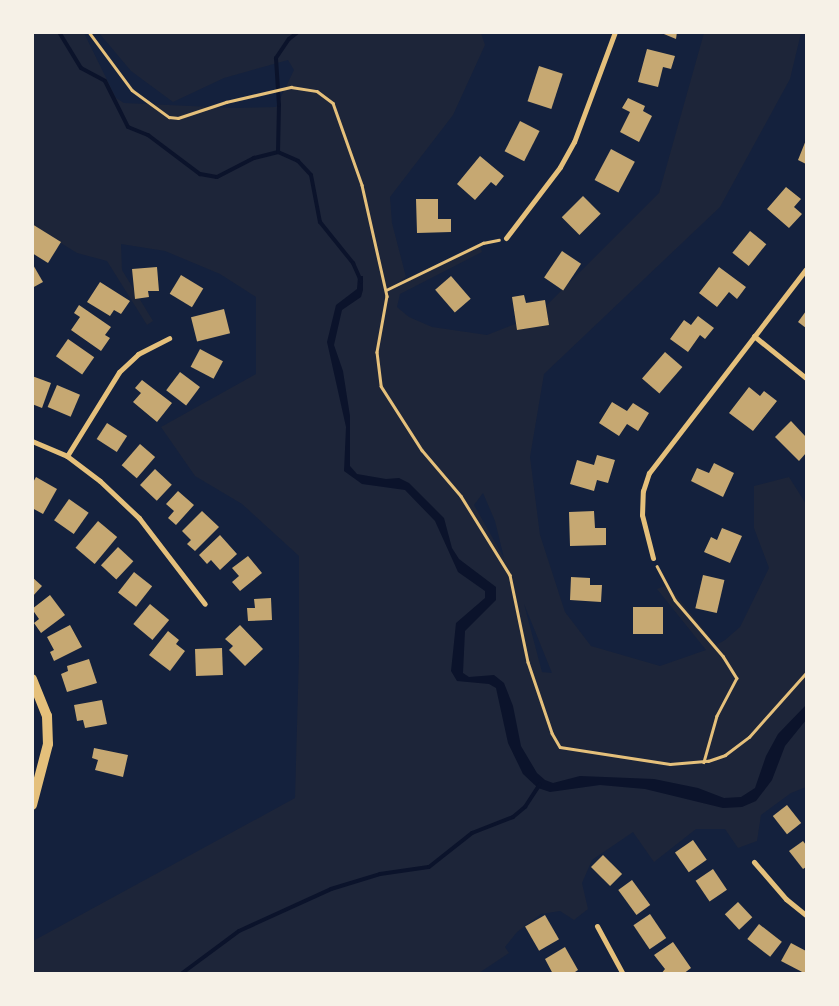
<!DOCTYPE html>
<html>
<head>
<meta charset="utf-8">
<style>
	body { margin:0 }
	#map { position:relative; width:839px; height:1006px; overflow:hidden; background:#14213d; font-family:"DejaVu Sans",sans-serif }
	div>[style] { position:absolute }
	.green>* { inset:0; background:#1d2539 }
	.water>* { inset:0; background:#0b132b }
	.stream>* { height:4px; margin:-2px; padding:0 2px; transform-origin:2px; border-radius:2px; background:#0b132b }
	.building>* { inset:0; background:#c6a872; transform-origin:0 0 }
	.path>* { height:2.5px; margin:-1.25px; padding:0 1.25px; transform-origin:1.25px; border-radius:1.25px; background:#e5c07b }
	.minor>* { height:5px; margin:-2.5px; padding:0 2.5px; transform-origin:2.5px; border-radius:2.5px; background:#e5c07b }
	.secondary>* { height:10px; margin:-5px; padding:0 5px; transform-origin:5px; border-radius:5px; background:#e5c07b }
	span { translate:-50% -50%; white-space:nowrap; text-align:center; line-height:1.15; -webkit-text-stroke:4px #f6f1e7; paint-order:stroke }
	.frame { position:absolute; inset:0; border:34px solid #f6f1e7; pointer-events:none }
</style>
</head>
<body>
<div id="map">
	<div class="green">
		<i style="clip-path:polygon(evenodd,32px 33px,84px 33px,116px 98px,124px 103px,234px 108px,276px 107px,294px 70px,288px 60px,224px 78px,173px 102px,131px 71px,99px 33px,481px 33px,485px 45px,453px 115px,390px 197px,392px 223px,406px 277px,396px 283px,480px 245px,482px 252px,400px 294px,397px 307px,409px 317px,432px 327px,487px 335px,536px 316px,659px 193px,704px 33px,801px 33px,790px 79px,720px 207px,544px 374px,530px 457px,540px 535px,565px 612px,591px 646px,660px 666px,706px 650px,657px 589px,668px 585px,716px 645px,725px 640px,740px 627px,769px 568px,754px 528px,754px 486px,789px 477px,806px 504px,806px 787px,791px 793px,761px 815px,757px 841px,738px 848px,725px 829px,696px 829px,654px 862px,633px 832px,592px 860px,582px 883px,588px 909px,574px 920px,560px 911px,541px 914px,517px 932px,505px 947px,509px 953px,479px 973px,33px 973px,33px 941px,295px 798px,299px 654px,299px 556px,242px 504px,195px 476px,161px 427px,256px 374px,256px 297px,220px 274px,165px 251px,121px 244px,122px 270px,153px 321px,147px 325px,107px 261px,77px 253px,33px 226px,32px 33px,483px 493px,495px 521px,504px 558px,474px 505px,483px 493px,32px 33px,524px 604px,552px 673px,542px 672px,524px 604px)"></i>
	</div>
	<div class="water">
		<i style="clip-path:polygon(358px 276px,363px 276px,363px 290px,361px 297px,342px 310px,334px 345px,343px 371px,350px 416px,350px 466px,357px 474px,386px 479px,399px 478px,409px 483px,444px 518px,452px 548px,459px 559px,496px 587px,496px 600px,465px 631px,463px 673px,469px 677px,494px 675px,504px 683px,513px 706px,521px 746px,537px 773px,545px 780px,553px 783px,580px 776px,654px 779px,698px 788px,724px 798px,741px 797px,755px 788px,766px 756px,778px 734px,806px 705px,806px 720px,785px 746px,772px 780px,756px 801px,742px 807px,723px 808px,645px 789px,600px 785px,550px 792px,538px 788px,523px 774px,508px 743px,496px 688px,489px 684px,457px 681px,451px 671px,456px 623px,485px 598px,485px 591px,458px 572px,435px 521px,405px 490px,362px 484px,344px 471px,346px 427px,327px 342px,336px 305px,357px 289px)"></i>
	</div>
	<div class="stream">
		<i style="left:59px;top:32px;width:42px;rotate:58.6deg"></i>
		<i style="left:81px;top:68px;width:27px;rotate:28deg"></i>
		<i style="left:105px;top:81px;width:51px;rotate:63.4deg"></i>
		<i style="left:128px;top:127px;width:22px;rotate:22deg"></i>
		<i style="left:148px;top:135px;width:65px;rotate:36.9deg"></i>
		<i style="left:200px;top:174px;width:17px;rotate:10deg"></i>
		<i style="left:217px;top:177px;width:42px;rotate:-27.2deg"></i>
		<i style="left:254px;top:158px;width:25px;rotate:-14deg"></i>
		<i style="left:278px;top:152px;width:22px;rotate:24deg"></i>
		<i style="left:298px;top:161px;width:19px;rotate:47deg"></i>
		<i style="left:311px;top:175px;width:48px;rotate:79.2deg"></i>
		<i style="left:320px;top:222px;width:53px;rotate:51.2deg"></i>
		<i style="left:353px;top:263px;width:20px;rotate:66deg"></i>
		<i style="left:278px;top:152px;width:47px;rotate:-88.8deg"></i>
		<i style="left:279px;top:105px;width:47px;rotate:-93.7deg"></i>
		<i style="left:276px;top:58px;width:23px;rotate:-56deg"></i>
		<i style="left:289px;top:39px;width:11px;rotate:-38deg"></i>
		<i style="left:181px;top:974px;width:72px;rotate:-36.6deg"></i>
		<i style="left:239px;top:931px;width:101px;rotate:-24.5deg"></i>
		<i style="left:331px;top:889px;width:51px;rotate:-17deg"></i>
		<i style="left:380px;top:874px;width:49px;rotate:-8.1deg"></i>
		<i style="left:429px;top:867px;width:55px;rotate:-38.3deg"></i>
		<i style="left:472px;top:833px;width:44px;rotate:-21.3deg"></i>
		<i style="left:513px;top:817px;width:16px;rotate:-40deg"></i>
		<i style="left:525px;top:807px;width:27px;rotate:-57deg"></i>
	</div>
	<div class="building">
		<i style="clip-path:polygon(659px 32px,677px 32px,676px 39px)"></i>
		<i style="clip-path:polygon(647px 49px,675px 56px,671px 69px,663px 67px,658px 87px,638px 82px)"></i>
		<i style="left:539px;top:66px;width:25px;height:37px;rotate:18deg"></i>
		<i style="clip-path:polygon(628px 98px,645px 106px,643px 111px,652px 116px,639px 142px,620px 132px,630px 112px,622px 108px)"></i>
		<i style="left:520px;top:121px;width:22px;height:34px;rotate:27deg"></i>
		<i style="clip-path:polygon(806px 140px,806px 164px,798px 160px)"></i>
		<i style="left:611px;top:149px;width:27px;height:35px;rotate:28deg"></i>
		<i style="clip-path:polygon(480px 156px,504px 176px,496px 186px,491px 182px,475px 200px,457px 184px)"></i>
		<i style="clip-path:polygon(786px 187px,801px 199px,794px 207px,802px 214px,789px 228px,767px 209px)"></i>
		<i style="left:583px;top:196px;width:25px;height:30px;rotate:45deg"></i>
		<i style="clip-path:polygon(416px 199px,438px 199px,438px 219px,451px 219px,451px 232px,417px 233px)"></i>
		<i style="clip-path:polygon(32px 224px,61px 242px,48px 263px,32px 253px)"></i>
		<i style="left:750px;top:231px;width:21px;height:28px;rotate:39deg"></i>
		<i style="left:562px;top:251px;width:23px;height:32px;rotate:34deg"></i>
		<i style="clip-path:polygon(32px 263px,43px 282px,32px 288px)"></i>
		<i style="clip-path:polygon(157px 267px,159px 291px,148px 291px,149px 297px,135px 299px,132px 269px)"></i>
		<i style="clip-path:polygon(719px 267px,746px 287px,737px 299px,729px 292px,717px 307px,699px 293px)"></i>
		<i style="left:181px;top:275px;width:26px;height:22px;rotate:31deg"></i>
		<i style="left:451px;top:276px;width:30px;height:21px;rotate:49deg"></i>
		<i style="clip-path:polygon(100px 282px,130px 301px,121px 314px,114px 310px,110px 316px,87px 302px)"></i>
		<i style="clip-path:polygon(524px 295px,526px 303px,545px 300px,549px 325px,517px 330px,512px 297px)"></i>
		<i style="clip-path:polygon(79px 305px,111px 327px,105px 335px,110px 338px,101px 351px,71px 330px,80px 317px,74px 313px)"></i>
		<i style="left:224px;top:309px;width:25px;height:34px;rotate:76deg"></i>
		<i style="clip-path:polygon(806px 311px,806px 328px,798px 322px)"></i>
		<i style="clip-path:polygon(698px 316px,714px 328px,705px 339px,700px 335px,688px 352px,670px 339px,684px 320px,691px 325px)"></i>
		<i style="left:68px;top:339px;width:32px;height:21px;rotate:35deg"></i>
		<i style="left:200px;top:349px;width:26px;height:20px;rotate:28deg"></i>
		<i style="left:665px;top:352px;width:23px;height:35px;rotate:41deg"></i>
		<i style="left:180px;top:372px;width:25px;height:23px;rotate:37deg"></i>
		<i style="clip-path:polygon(32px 376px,51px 383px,42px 408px,32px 404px)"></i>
		<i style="clip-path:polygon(142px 380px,172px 403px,157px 422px,133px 402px,141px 393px,135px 388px)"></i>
		<i style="left:57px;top:385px;width:25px;height:24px;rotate:23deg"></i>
		<i style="clip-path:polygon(749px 387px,760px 396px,764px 391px,777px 401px,753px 431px,729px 413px)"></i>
		<i style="clip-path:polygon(612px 402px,627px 411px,633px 403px,649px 413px,638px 431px,627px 424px,619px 436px,599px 423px)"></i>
		<i style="clip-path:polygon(791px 421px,806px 437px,806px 453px,799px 461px,775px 437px)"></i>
		<i style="left:107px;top:423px;width:24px;height:19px;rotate:33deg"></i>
		<i style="left:140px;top:444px;width:20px;height:28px;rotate:41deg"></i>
		<i style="clip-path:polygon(597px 455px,615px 460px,608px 483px,597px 480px,594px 491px,570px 484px,577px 460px,594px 465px)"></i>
		<i style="clip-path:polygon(714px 463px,734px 473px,723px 497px,691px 481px,697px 468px,709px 473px)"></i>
		<i style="left:155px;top:469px;width:23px;height:22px;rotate:43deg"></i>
		<i style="clip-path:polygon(36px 477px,57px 489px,43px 514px,32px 508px,32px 484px)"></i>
		<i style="clip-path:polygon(178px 491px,194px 505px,176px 525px,168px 518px,174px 511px,166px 504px)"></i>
		<i style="left:69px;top:499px;width:24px;height:26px;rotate:35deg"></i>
		<i style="clip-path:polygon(202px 511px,219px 527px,195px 551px,187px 544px,191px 540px,182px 531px)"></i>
		<i style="clip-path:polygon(594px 511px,595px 528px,606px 528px,606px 545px,570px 546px,569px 512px)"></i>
		<i style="left:98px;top:521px;width:25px;height:35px;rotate:40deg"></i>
		<i style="clip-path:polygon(722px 528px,742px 536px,730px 563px,704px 552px,711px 537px,717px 540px)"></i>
		<i style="clip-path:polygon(220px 535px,237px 554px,220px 570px,211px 560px,207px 564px,199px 555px)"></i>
		<i style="left:118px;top:547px;width:21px;height:25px;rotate:43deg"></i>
		<i style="clip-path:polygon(248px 556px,262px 573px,240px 591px,232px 582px,239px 576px,232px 568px)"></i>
		<i style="left:134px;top:572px;width:23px;height:26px;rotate:38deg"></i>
		<i style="left:703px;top:575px;width:22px;height:34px;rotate:13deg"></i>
		<i style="clip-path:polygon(32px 577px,42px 586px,32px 597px)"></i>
		<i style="clip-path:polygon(571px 577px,590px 578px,590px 585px,602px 585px,601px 602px,570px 600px)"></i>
		<i style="clip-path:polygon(50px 595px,65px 615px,41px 633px,34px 623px,39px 619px,32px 609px)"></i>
		<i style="clip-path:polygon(271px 598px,272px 620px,248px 621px,247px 608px,255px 608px,254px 599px)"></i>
		<i style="left:150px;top:604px;width:25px;height:26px;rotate:40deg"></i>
		<i style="left:633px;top:607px;width:30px;height:27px"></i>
		<i style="clip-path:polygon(70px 625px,82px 647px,54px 661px,50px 652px,54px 650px,47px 637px)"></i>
		<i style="clip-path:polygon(240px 625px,263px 649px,245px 666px,229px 650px,233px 646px,225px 639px)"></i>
		<i style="clip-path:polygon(168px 631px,179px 640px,176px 644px,185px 651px,170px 671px,149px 655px)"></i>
		<i style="left:222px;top:648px;width:27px;height:27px;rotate:88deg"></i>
		<i style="clip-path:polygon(89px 659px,97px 683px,67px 692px,61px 674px,68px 671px,67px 666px)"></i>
		<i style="clip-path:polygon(102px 700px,107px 724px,85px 728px,83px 720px,77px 721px,74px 705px)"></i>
		<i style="clip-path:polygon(94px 748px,128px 755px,123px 777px,95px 770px,98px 760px,92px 758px)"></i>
		<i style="left:787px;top:805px;width:23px;height:18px;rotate:52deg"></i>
		<i style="left:693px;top:840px;width:24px;height:22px;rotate:55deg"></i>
		<i style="clip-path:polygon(803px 841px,806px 845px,806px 867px,803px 869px,789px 851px)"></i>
		<i style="left:603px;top:855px;width:27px;height:17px;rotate:45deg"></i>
		<i style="left:713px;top:869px;width:25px;height:21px;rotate:56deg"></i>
		<i style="left:632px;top:880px;width:31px;height:17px;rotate:54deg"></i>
		<i style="left:738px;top:902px;width:21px;height:18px;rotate:47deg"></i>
		<i style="left:650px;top:914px;width:29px;height:20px;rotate:56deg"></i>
		<i style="left:545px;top:915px;width:28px;height:23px;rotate:60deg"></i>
		<i style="left:759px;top:924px;width:29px;height:19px;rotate:38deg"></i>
		<i style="clip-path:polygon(673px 942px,691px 968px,683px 974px,661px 974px,665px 969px,654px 955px)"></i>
		<i style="clip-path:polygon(791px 943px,806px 951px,806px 974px,781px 961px)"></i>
		<i style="clip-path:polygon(565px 947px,578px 970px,572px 974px,553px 974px,545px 959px)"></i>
	</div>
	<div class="path">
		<i style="left:89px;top:32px;width:72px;rotate:53.4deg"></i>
		<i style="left:132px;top:90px;width:46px;rotate:36.1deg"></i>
		<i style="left:169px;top:117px;width:9px;rotate:6deg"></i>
		<i style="left:178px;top:118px;width:51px;rotate:-18.4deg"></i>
		<i style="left:226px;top:102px;width:67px;rotate:-13deg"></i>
		<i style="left:291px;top:87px;width:26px;rotate:9deg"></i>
		<i style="left:317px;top:91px;width:20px;rotate:37deg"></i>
		<i style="left:333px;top:103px;width:87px;rotate:70.5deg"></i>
		<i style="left:362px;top:185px;width:114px;rotate:77.3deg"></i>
		<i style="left:387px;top:296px;width:57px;rotate:100.1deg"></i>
		<i style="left:377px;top:352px;width:34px;rotate:83deg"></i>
		<i style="left:381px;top:386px;width:76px;rotate:57.4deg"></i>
		<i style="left:422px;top:450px;width:60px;rotate:49.7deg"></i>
		<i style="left:461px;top:496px;width:93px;rotate:58.2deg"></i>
		<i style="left:510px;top:575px;width:89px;rotate:78.3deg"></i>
		<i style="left:528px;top:662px;width:75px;rotate:71.3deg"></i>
		<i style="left:552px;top:733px;width:16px;rotate:60deg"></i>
		<i style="left:560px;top:747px;width:111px;rotate:8.8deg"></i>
		<i style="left:670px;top:764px;width:38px;rotate:-5deg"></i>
		<i style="left:708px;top:761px;width:18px;rotate:-19deg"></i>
		<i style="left:725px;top:755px;width:30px;rotate:-37deg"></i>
		<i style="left:749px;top:737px;width:86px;rotate:-48.3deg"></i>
		<i style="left:386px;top:290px;width:108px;rotate:-25.9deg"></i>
		<i style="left:483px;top:243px;width:16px;rotate:-11deg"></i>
		<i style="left:657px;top:566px;width:38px;rotate:62deg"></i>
		<i style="left:675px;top:600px;width:74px;rotate:49.4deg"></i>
		<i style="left:723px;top:656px;width:26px;rotate:58deg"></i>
		<i style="left:737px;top:678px;width:43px;rotate:117.8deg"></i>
		<i style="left:717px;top:716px;width:48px;rotate:105.8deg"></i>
	</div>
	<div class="minor">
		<i style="left:506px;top:238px;width:89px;rotate:-52.7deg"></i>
		<i style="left:560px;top:167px;width:29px;rotate:-61deg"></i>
		<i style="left:574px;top:142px;width:117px;rotate:-69.6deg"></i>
		<i style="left:754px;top:336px;width:67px;rotate:38.9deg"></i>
		<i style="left:32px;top:441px;width:38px;rotate:23deg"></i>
		<i style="left:67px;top:456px;width:41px;rotate:37.1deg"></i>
		<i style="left:100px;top:481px;width:54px;rotate:43.5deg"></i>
		<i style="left:139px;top:518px;width:108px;rotate:52.5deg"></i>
		<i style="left:67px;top:456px;width:99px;rotate:-58.2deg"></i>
		<i style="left:119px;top:372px;width:26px;rotate:-43deg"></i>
		<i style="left:138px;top:354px;width:35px;rotate:-27deg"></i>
		<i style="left:653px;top:558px;width:44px;rotate:-104.3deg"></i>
		<i style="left:642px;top:515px;width:24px;rotate:-88deg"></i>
		<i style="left:643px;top:491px;width:19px;rotate:-72deg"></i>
		<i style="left:649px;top:473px;width:257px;rotate:-52.4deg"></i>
		<i style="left:754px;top:862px;width:49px;rotate:49.1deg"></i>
		<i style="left:786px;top:899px;width:26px;rotate:39deg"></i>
		<i style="left:597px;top:926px;width:55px;rotate:61.6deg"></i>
	</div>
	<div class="secondary">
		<i style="left:32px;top:679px;width:40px;rotate:68deg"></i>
		<i style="left:47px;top:716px;width:28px;rotate:88deg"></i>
		<i style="left:48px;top:744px;width:63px;rotate:104.7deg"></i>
	</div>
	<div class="frame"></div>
</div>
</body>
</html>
